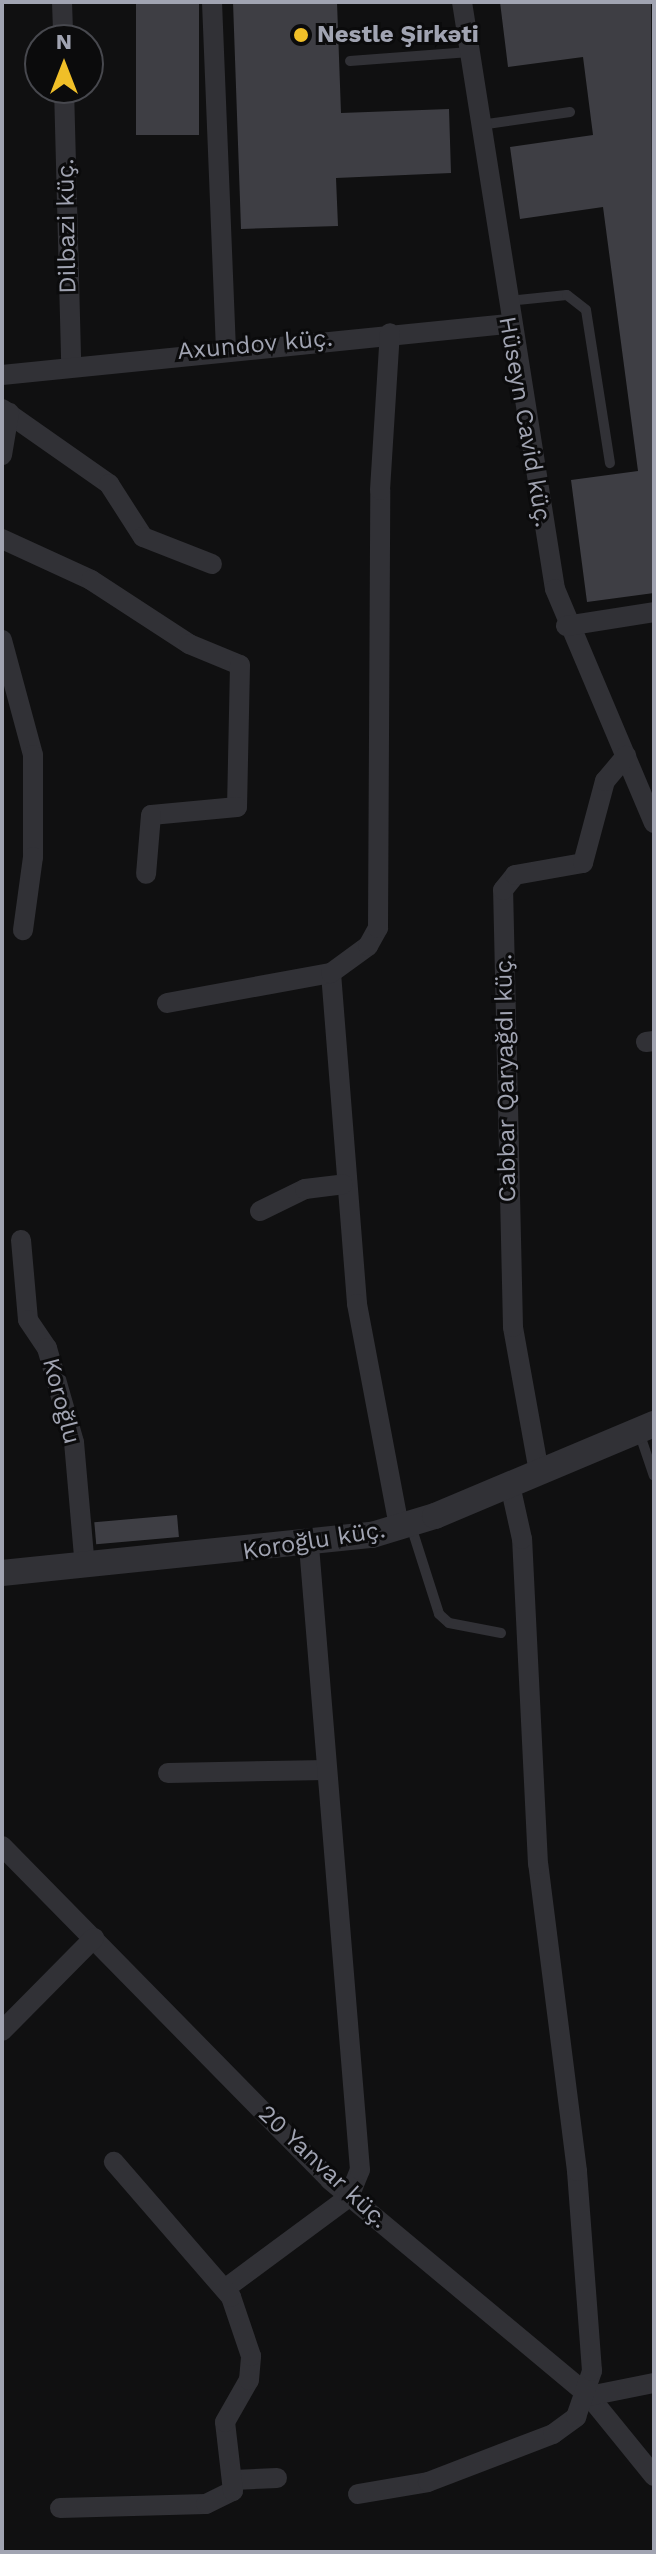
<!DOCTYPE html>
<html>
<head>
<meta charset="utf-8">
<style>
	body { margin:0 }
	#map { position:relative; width:656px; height:2554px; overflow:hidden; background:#101011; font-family:"Work Sans",sans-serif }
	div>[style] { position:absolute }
	.building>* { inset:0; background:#3e3e44; transform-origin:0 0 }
	.service>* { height:10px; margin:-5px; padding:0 5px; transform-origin:5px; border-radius:5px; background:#313136 }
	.minor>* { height:20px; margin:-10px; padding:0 10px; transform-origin:10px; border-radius:10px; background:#313136 }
	.tertiary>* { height:26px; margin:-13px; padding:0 13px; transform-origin:13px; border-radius:13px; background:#313136 }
	.dots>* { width:22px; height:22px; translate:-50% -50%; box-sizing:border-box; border:4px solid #0b0b0c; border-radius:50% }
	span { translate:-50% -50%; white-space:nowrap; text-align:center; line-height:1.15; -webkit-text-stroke:6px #0b0b0c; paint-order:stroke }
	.poi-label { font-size:24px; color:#a1a4b2; font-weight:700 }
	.left { translate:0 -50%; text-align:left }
	.street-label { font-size:24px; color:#a1a4b2 }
	.frame { position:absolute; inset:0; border:4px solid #a1a4b2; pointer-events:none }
	.north { position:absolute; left:24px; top:24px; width:80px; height:80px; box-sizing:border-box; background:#0b0b0c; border:2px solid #47484e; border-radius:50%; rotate:0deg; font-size:22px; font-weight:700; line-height:32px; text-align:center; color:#a1a4b2 }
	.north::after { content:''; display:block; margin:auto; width:28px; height:36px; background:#f0bf28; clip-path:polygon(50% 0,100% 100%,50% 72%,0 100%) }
</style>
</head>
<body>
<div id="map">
	<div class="building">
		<i style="left:136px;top:2px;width:63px;height:133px"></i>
		<i style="clip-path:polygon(233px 2px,337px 2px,341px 113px,449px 109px,451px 173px,336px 178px,338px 226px,241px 229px)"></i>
		<i style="clip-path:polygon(500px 2px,651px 2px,654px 593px,587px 602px,571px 480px,638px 471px,603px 207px,520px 219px,510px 147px,593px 135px,583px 57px,508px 67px)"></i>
		<i style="left:177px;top:1515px;width:22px;height:83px;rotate:85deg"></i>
	</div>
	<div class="service">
		<i style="left:350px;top:61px;width:120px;rotate:-4.3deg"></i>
		<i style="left:480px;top:125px;width:91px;rotate:-8.2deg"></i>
		<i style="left:507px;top:301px;width:60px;rotate:-5.7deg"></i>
		<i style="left:567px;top:295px;width:24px;rotate:38deg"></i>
		<i style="left:586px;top:310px;width:155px;rotate:81.1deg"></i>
		<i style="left:639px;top:1432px;width:46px;rotate:71.2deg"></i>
		<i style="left:411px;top:1526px;width:92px;rotate:72.3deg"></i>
		<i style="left:439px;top:1614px;width:13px;rotate:42deg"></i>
		<i style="left:449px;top:1623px;width:53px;rotate:10.9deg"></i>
	</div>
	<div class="minor">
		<i style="left:62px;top:2px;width:38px;rotate:88deg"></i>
		<i style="left:212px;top:2px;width:345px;rotate:87.7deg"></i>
		<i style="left:462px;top:2px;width:594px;rotate:81deg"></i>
		<i style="left:555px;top:589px;width:254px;rotate:67.1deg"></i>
		<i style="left:64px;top:88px;width:276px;rotate:88.5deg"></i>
		<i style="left:2px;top:375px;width:509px;rotate:-5.76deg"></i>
		<i style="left:2px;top:409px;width:131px;rotate:35deg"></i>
		<i style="left:109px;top:484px;width:63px;rotate:57.3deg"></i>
		<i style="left:143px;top:537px;width:74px;rotate:21.4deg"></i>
		<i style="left:2px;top:455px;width:43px;rotate:-80.5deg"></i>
		<i style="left:2px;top:539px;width:98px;rotate:24.7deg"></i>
		<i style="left:91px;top:580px;width:117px;rotate:33.1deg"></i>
		<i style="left:189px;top:644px;width:55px;rotate:22.4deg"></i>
		<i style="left:240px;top:665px;width:142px;rotate:91.2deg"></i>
		<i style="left:237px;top:807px;width:86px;rotate:174.7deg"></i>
		<i style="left:151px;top:815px;width:59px;rotate:94.8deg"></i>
		<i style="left:566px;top:626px;width:89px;rotate:-9deg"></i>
		<i style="left:2px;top:640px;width:119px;rotate:74.9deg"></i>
		<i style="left:33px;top:755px;width:102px;rotate:90deg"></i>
		<i style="left:33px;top:857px;width:74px;rotate:97.8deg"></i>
		<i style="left:331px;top:973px;width:332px;rotate:85.5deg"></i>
		<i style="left:357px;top:1304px;width:227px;rotate:79.3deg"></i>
		<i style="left:167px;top:1003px;width:167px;rotate:-10.4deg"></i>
		<i style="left:331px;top:973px;width:46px;rotate:-36.1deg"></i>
		<i style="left:368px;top:946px;width:21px;rotate:-61deg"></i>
		<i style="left:378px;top:928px;width:438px;rotate:-89.7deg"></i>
		<i style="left:380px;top:490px;width:157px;rotate:-86.4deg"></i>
		<i style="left:646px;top:1042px;width:8px;rotate:-7deg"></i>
		<i style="left:260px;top:1211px;width:50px;rotate:-26.1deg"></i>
		<i style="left:305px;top:1189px;width:38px;rotate:-7deg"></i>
		<i style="left:21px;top:1240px;width:80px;rotate:85deg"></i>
		<i style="left:28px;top:1320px;width:34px;rotate:56deg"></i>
		<i style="left:47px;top:1348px;width:98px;rotate:74deg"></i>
		<i style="left:74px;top:1442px;width:125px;rotate:85deg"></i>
		<i style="left:539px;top:1472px;width:147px;rotate:-100.2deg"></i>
		<i style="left:513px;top:1327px;width:437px;rotate:-91.3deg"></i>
		<i style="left:503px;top:890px;width:19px;rotate:-51deg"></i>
		<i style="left:515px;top:875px;width:69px;rotate:-10deg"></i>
		<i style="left:583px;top:863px;width:85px;rotate:-75deg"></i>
		<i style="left:605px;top:781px;width:33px;rotate:-50deg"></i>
		<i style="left:168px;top:1773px;width:159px;rotate:-1.1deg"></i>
		<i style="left:2px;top:1846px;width:468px;rotate:45.5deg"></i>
		<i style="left:330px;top:2180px;width:337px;rotate:39.8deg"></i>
		<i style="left:589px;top:2396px;width:103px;rotate:50.9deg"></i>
		<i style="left:2px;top:2031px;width:131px;rotate:-45.3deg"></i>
		<i style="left:226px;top:2288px;width:153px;rotate:-36.5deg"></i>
		<i style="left:349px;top:2197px;width:29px;rotate:-68deg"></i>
		<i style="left:360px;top:2170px;width:626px;rotate:-94.67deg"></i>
		<i style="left:589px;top:2396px;width:66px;rotate:-11.3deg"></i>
		<i style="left:233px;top:2480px;width:44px;rotate:-2.6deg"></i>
		<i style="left:358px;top:2494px;width:71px;rotate:-9.7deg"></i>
		<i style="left:428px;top:2482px;width:134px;rotate:-21deg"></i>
		<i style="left:553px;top:2434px;width:29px;rotate:-36deg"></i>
		<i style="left:576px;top:2417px;width:49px;rotate:-70.8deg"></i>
		<i style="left:592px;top:2371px;width:201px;rotate:-94.3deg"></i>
		<i style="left:577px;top:2171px;width:309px;rotate:-97.2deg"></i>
		<i style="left:538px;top:1864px;width:325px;rotate:-92.8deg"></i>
		<i style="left:522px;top:1539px;width:55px;rotate:-102.5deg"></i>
		<i style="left:60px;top:2508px;width:146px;rotate:-1.6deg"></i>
		<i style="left:206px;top:2504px;width:30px;rotate:-26deg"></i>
		<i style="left:233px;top:2491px;width:69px;rotate:-96.6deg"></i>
		<i style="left:225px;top:2422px;width:48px;rotate:-60.3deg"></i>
		<i style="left:249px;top:2380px;width:24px;rotate:-85deg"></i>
		<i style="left:251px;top:2356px;width:62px;rotate:-108.7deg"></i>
		<i style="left:231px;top:2297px;width:179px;rotate:-130.9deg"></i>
	</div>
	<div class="tertiary">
		<i style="left:2px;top:1573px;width:372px;rotate:-5.9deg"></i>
		<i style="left:372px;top:1535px;width:66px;rotate:-16.8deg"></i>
		<i style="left:435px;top:1516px;width:238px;rotate:-22.8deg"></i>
	</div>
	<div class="dots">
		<i style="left:301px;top:35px;background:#f0bf28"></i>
	</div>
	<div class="poi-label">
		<span class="left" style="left:317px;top:35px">Nestle Şirkəti</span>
	</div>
	<div class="street-label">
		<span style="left:67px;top:226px;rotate:-91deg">Dilbazi küç.</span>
		<span style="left:255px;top:345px;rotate:-5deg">Axundov küç.</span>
		<span style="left:525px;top:422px;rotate:80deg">Hüseyn Cavid küç.</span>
		<span style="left:506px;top:1078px;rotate:-91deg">Cabbar Qaryağdı küç.</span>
		<span style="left:61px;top:1401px;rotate:75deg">Koroğlu</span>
		<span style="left:314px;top:1541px;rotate:-9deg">Koroğlu küç.</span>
		<span style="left:323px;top:2167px;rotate:43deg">20 Yanvar küç.</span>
	</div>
	<div class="frame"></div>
	<div class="north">N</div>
</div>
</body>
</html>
